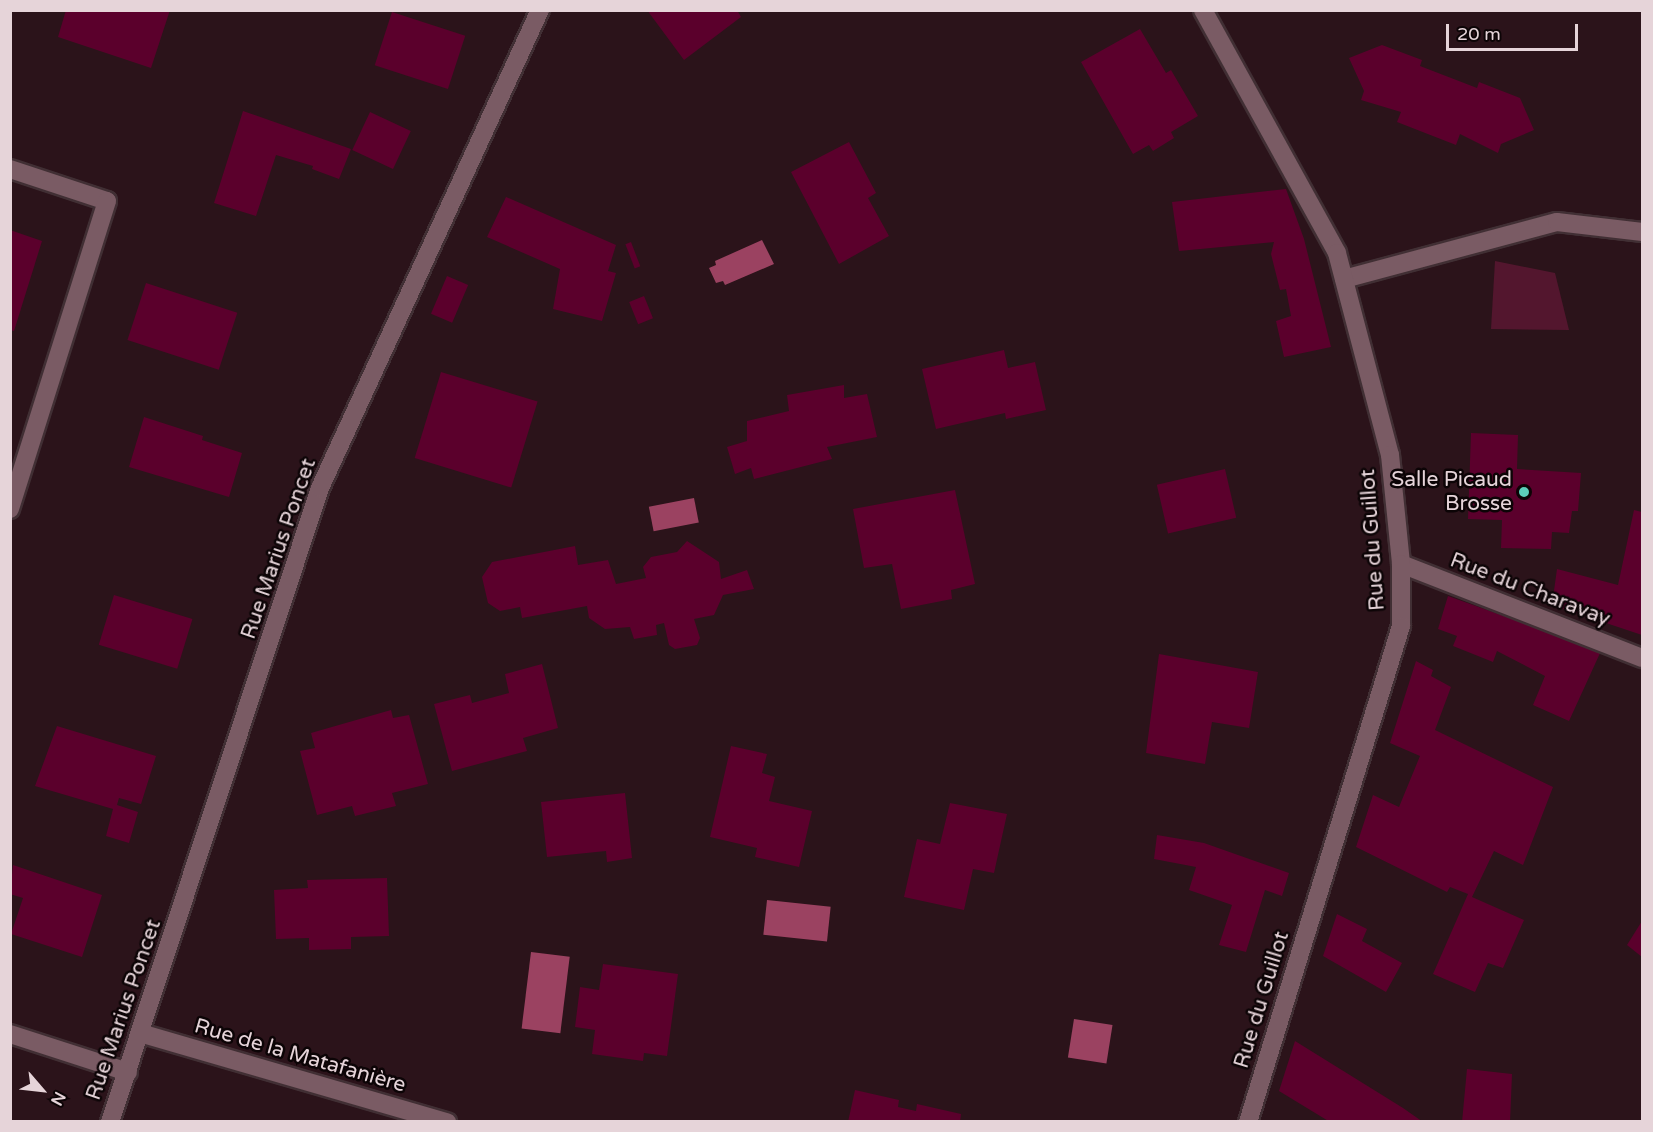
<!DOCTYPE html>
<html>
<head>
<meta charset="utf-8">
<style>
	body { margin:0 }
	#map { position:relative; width:1653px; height:1132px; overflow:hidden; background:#2b131a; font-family:"Varela Round",sans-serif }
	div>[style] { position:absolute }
	.green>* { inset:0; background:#53162e }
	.water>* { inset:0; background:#9b4261; transform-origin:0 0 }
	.building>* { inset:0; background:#5b002c; transform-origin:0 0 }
	.roads { filter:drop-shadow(2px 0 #412f34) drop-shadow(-2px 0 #412f34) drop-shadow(0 2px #412f34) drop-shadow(0 -2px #412f34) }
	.lane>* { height:18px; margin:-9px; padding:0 9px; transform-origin:9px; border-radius:9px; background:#7a5b64 }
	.street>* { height:18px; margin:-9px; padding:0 9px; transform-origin:9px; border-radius:9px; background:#7a5b64 }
	.secondary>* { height:18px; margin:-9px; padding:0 9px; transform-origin:9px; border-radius:9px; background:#7a5b64 }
	.dots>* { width:16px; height:16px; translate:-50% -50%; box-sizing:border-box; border:3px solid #0c0406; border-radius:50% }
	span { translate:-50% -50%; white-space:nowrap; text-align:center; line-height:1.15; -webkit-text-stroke:5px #0c0406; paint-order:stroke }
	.poi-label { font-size:21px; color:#e6d4d9 }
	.right { translate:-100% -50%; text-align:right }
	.street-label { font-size:21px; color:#e6d4d9 }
	.frame { position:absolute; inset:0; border:12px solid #e6d4d9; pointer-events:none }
	.north { position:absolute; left:12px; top:1060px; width:60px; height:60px; -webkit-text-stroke:4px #0c0406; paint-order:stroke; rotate:118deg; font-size:16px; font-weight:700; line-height:24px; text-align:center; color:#e6d4d9 }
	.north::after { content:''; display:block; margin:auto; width:21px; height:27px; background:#e6d4d9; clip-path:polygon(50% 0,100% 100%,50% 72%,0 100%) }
	.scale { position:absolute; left:1446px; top:24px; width:132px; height:27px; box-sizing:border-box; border:3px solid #e6d4d9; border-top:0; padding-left:8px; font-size:18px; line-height:21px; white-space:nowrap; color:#e6d4d9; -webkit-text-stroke:4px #0c0406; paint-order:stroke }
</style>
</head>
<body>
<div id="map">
	<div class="green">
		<i style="clip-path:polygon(1495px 261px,1555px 273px,1569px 330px,1491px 329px)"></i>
	</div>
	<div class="water">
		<i style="clip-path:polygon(762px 240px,774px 264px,725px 285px,723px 281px,716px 283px,709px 268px,716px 265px,715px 261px)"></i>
		<i style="left:694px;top:498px;width:25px;height:46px;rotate:79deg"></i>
		<i style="left:767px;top:900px;width:64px;height:35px;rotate:6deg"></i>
		<i style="left:531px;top:952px;width:39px;height:77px;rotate:7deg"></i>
		<i style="left:1074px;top:1019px;width:39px;height:39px;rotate:9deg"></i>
	</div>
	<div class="building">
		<i style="clip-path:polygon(66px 10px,170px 10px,151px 68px,58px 37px)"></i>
		<i style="clip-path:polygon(647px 10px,737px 10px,741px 17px,684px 60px)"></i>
		<i style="left:392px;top:12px;width:77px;height:56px;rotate:18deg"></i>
		<i style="clip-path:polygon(1140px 29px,1166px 73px,1171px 70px,1198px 116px,1171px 132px,1174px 138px,1153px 151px,1149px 145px,1133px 154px,1081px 62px)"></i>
		<i style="clip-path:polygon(1382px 45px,1422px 60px,1420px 66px,1477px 88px,1479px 82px,1520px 98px,1534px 130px,1501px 144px,1498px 153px,1460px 134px,1456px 145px,1397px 122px,1401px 112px,1361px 100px,1364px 91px,1349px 58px)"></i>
		<i style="clip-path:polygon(243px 111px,351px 149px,339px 179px,312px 169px,313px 166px,276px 155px,256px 216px,214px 203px)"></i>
		<i style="left:370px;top:112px;width:45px;height:42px;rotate:25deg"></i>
		<i style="clip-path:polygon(849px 142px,876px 193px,868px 198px,889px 236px,839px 264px,791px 172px)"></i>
		<i style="clip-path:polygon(1286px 189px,1304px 239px,1331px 347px,1284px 357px,1276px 321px,1291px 316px,1286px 289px,1280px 290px,1271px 254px,1274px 242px,1179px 251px,1172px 202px)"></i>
		<i style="clip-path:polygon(506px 197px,616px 245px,608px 271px,616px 273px,602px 321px,553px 309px,560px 269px,487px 237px)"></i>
		<i style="clip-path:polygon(10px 230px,42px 241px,14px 331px,10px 330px)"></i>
		<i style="left:631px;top:242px;width:26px;height:6px;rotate:69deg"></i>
		<i style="left:447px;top:276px;width:23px;height:41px;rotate:23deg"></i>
		<i style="left:146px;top:283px;width:96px;height:60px;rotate:18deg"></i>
		<i style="left:644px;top:296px;width:24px;height:16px;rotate:68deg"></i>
		<i style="clip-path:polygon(1004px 350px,1008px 368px,1035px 362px,1046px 410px,1006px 419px,1005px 413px,936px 429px,922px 369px)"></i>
		<i style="left:441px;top:372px;width:101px;height:90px;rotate:17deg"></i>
		<i style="clip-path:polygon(844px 385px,844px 398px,867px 394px,877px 437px,827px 447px,832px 459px,754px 479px,751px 468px,735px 474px,727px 447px,747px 441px,747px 421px,789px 411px,787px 395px)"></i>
		<i style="clip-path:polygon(144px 417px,203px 436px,202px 440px,242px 453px,229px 497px,129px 467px)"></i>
		<i style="clip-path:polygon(1471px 433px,1518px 435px,1517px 469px,1581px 473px,1578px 511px,1572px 511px,1569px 533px,1552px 532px,1551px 549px,1501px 548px,1502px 520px,1468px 519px)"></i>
		<i style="left:1225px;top:469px;width:50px;height:70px;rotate:77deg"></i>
		<i style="clip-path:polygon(955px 490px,975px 584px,951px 590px,952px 599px,901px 609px,892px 564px,864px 568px,853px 509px)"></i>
		<i style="clip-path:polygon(1634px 510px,1642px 512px,1642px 635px,1552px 605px,1557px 569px,1618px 585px)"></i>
		<i style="clip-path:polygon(687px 541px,719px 562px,721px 579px,747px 570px,754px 589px,723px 595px,714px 615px,694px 619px,700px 638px,697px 645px,675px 649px,669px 645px,664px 623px,656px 625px,657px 635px,634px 639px,630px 627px,605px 629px,589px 618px,587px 606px,522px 618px,520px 607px,500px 611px,488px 603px,482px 577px,492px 562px,575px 546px,578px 565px,608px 560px,616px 584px,646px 578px,643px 567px,651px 557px,677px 552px)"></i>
		<i style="left:114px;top:595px;width:82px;height:52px;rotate:17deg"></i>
		<i style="clip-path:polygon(1448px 596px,1601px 651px,1569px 721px,1533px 705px,1545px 676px,1497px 651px,1493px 662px,1453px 646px,1457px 636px,1438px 629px)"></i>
		<i style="clip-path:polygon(1159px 654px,1258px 672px,1249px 728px,1212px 722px,1205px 764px,1146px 753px)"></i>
		<i style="clip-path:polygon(1416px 661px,1433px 670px,1431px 676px,1451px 687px,1435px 730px,1553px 787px,1523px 865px,1494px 851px,1472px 897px,1524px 920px,1503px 968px,1488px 963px,1475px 992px,1433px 974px,1468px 894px,1450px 887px,1447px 892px,1356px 847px,1373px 795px,1399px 807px,1420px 756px,1390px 743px)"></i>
		<i style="clip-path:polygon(542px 664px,558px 728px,523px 738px,527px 751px,452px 771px,434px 704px,470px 695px,472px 703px,509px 693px,505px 674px)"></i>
		<i style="clip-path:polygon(391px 710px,393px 718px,409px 715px,428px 784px,392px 793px,396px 806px,355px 816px,352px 806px,317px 815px,300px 751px,315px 748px,311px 733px)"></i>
		<i style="clip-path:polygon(57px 726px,156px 756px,141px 804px,119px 798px,117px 805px,138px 812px,129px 843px,106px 836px,113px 809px,35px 786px)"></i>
		<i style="clip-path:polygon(731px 746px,767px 754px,762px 773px,775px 777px,769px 801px,812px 811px,799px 867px,755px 857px,757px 848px,710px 837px)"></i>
		<i style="clip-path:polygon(625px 793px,632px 858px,607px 862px,606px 851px,547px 857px,541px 802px)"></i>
		<i style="clip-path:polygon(950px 803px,1007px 814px,994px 873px,973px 869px,964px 910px,904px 897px,917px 839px,940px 844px)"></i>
		<i style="clip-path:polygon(1157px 835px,1204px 843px,1289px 873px,1282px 896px,1265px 890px,1246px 952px,1219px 945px,1232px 905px,1189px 890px,1196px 867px,1154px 859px)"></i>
		<i style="clip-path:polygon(13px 865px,102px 895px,82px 957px,11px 934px,23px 898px,10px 894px)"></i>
		<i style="clip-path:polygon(387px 878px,389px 936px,351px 937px,351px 949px,309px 950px,309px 938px,276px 939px,274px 890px,308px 888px,307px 880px)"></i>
		<i style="clip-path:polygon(1337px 914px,1367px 929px,1362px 941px,1402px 963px,1386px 992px,1323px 956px)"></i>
		<i style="clip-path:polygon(1642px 921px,1642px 957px,1627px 945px)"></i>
		<i style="clip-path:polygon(603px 964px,678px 974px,667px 1056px,644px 1053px,643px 1061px,592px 1054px,595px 1030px,575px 1027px,580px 987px,599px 990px)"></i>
		<i style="clip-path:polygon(1295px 1041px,1403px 1108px,1423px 1122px,1330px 1122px,1279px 1091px)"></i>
		<i style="clip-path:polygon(1467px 1069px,1512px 1074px,1510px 1122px,1462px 1122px)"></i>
		<i style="clip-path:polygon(855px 1090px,899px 1100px,898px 1107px,916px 1111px,917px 1104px,961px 1114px,960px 1122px,848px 1122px)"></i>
	</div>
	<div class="roads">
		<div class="lane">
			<i style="left:1344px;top:279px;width:220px;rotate:-15deg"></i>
			<i style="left:1557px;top:222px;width:86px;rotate:6.7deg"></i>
		</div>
		<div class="street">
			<i style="left:10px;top:169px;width:102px;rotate:18.3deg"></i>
			<i style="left:107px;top:201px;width:323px;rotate:107.5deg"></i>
			<i style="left:1401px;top:564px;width:259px;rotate:21.3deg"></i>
			<i style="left:140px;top:1033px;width:320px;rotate:16.2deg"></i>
			<i style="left:10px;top:1034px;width:124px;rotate:17.9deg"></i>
			<i style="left:110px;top:1122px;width:668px;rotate:-71.67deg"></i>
			<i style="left:320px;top:488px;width:526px;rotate:-65.29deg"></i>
		</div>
		<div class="secondary">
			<i style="left:1203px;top:10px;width:277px;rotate:61.1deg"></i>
			<i style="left:1337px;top:253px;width:209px;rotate:75.3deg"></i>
			<i style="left:1390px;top:455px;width:110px;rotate:84.2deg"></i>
			<i style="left:1401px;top:564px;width:62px;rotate:90deg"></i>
			<i style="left:1401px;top:626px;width:519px;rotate:107.14deg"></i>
		</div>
	</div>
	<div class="dots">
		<i style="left:1524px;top:492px;background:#5cceba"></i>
	</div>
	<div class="poi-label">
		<span class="right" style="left:1512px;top:492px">Salle Picaud<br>Brosse</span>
	</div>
	<div class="street-label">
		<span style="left:1373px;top:540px;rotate:-94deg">Rue du Guillot</span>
		<span style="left:279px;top:549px;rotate:-71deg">Rue Marius Poncet</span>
		<span style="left:1530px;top:590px;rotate:21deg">Rue du Charavay</span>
		<span style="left:1262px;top:1000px;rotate:-73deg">Rue du Guillot</span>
		<span style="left:124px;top:1010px;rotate:-71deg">Rue Marius Poncet</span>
		<span style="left:300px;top:1056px;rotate:16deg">Rue de la Matafanière</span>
	</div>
	<div class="frame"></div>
	<div class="north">N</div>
	<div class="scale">20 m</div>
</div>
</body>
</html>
